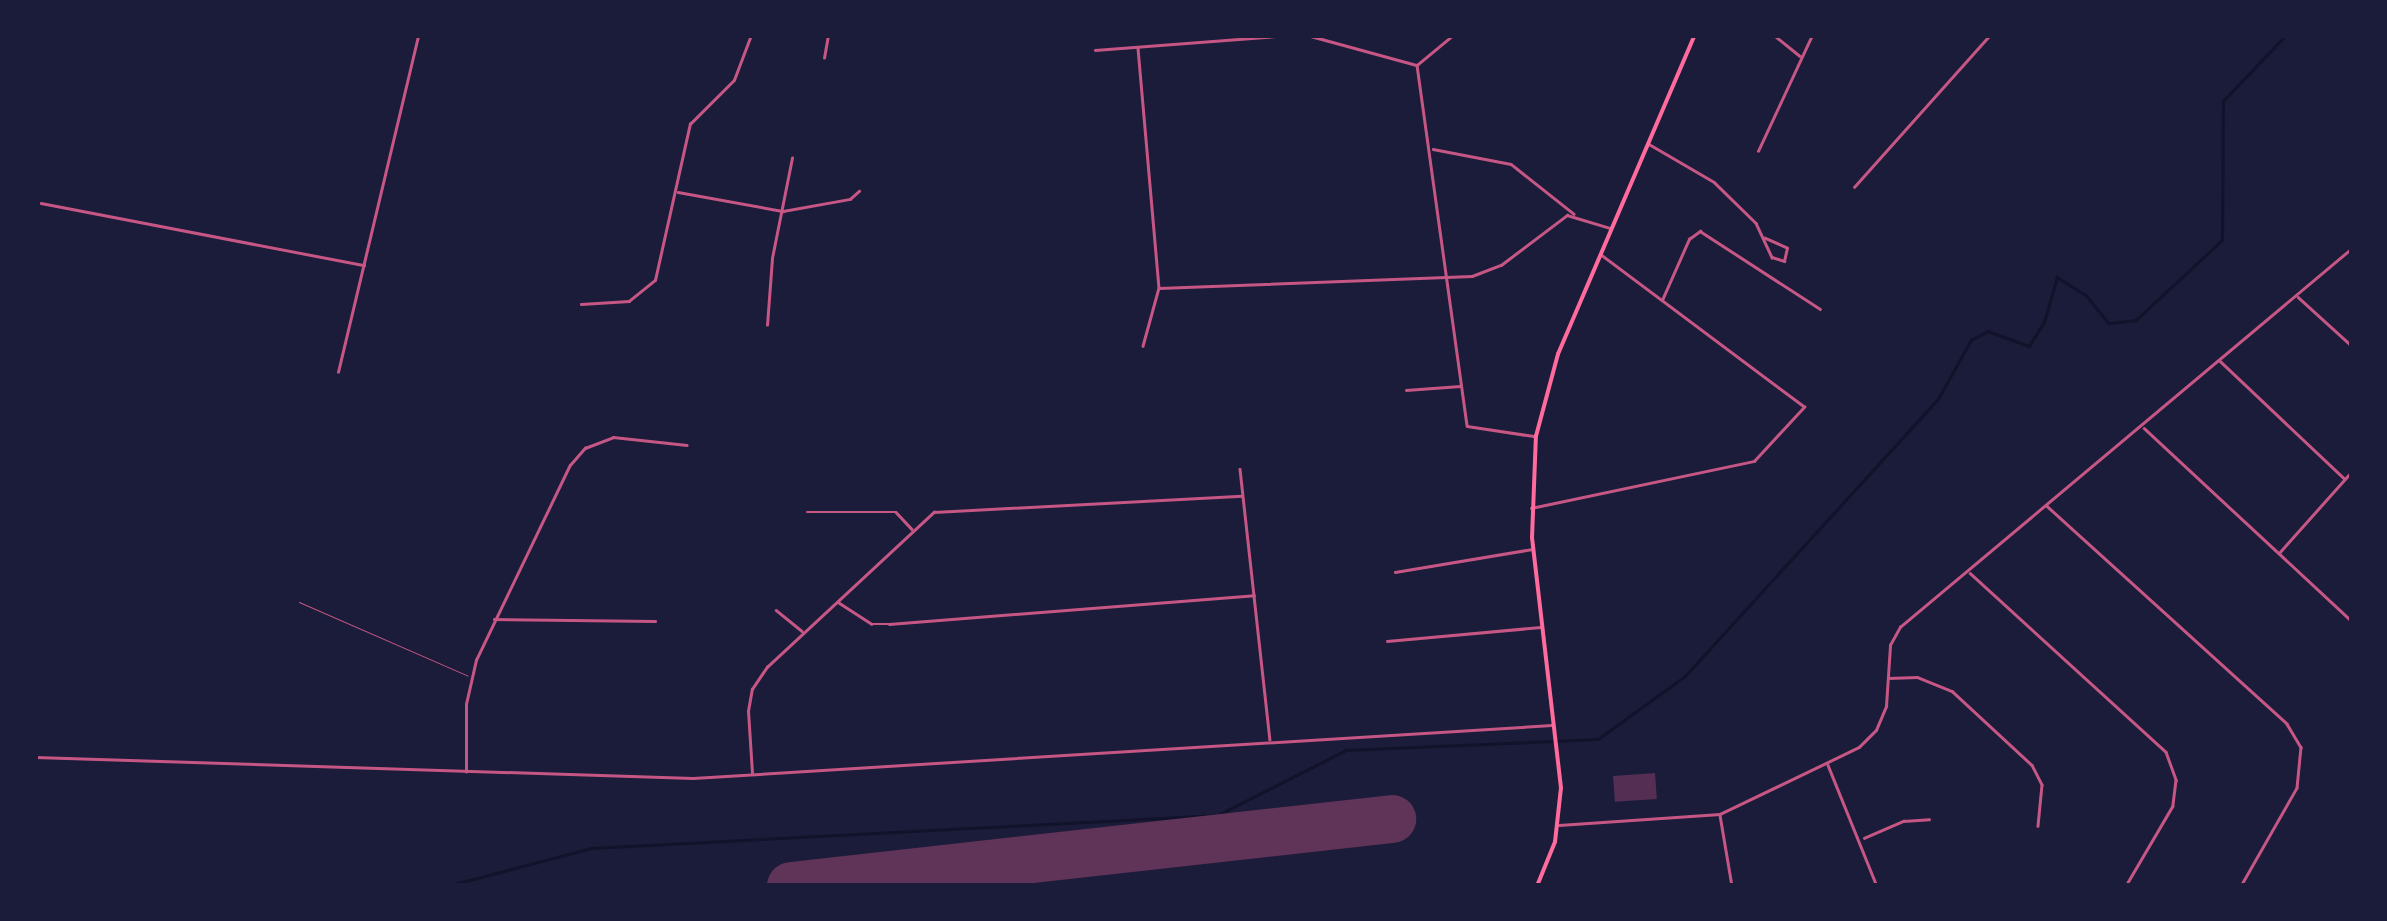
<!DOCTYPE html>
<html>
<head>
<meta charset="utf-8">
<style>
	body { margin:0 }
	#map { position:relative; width:2387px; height:921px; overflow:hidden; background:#1b1b3a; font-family:"Playfair Display",serif }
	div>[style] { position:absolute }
	.stream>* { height:2.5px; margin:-1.25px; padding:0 1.25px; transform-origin:1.25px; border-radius:1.25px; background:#12122b }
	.runway>* { height:48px; margin:-24px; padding:0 24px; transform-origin:24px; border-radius:24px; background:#603358 }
	.building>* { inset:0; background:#542f53; transform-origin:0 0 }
	.service>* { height:1px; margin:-0.5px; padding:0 0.5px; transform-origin:0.5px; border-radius:0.5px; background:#c65784 }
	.minor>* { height:2.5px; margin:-1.25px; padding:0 1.25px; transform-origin:1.25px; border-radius:1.25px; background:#c65784 }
	.secondary>* { height:4px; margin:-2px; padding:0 2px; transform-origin:2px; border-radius:2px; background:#ff6b9d }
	span { translate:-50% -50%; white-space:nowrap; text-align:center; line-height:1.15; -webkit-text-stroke:8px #1b1b3a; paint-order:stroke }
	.frame { position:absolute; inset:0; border:38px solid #1b1b3a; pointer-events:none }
</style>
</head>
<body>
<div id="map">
	<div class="stream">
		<i style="left:447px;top:886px;width:150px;rotate:-14.7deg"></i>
		<i style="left:592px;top:848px;width:627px;rotate:-3.02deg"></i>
		<i style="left:1218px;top:815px;width:144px;rotate:-26.9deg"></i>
		<i style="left:1346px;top:750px;width:252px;rotate:-2.5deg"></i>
		<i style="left:1598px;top:739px;width:107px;rotate:-35.9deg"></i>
		<i style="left:1685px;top:676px;width:375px;rotate:-47.6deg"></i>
		<i style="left:1938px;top:399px;width:68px;rotate:-60.8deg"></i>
		<i style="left:1971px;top:340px;width:19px;rotate:-28deg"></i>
		<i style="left:1988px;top:331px;width:44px;rotate:20.1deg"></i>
		<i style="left:2029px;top:346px;width:28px;rotate:-58deg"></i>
		<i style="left:2044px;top:322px;width:47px;rotate:-73.9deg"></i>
		<i style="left:2057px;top:277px;width:34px;rotate:32deg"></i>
		<i style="left:2086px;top:295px;width:36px;rotate:51deg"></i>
		<i style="left:2109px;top:323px;width:27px;rotate:-6deg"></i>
		<i style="left:2136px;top:320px;width:117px;rotate:-42.9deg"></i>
		<i style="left:2222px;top:240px;width:139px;rotate:-89.6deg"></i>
		<i style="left:2223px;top:101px;width:91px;rotate:-46.3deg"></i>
	</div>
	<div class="runway">
		<i style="left:791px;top:886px;width:605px;rotate:-6.36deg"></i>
	</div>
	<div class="building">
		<i style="left:1655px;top:773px;width:26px;height:42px;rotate:86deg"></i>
	</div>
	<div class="service">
		<i style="left:299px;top:602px;width:184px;rotate:23.6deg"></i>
	</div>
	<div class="minor">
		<i style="left:1307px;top:35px;width:114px;rotate:15.3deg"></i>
		<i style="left:1417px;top:65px;width:47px;rotate:-39.8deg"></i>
		<i style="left:1774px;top:35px;width:33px;rotate:39deg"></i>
		<i style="left:1138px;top:48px;width:241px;rotate:85deg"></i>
		<i style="left:1159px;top:288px;width:60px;rotate:105.4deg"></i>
		<i style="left:1095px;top:50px;width:194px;rotate:-4.4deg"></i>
		<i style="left:824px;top:58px;width:23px;rotate:-80deg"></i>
		<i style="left:1417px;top:65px;width:364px;rotate:82.1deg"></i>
		<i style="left:1467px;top:426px;width:67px;rotate:8.6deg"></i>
		<i style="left:1649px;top:144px;width:75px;rotate:30.3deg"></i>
		<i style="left:1714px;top:182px;width:59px;rotate:44.3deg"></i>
		<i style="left:1756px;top:223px;width:38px;rotate:65deg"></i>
		<i style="left:1772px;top:257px;width:13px;rotate:18deg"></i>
		<i style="left:1784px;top:261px;width:13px;rotate:-77deg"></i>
		<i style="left:1787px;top:248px;width:24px;rotate:-156deg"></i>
		<i style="left:1433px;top:149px;width:79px;rotate:10.9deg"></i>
		<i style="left:1511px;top:164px;width:80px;rotate:38.4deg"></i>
		<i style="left:1758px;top:151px;width:128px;rotate:-65deg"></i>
		<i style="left:1854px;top:187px;width:204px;rotate:-48.2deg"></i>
		<i style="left:678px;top:192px;width:107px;rotate:10.3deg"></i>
		<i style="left:783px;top:211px;width:68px;rotate:-10.2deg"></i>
		<i style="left:850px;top:199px;width:12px;rotate:-42deg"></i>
		<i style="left:41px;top:203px;width:329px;rotate:10.9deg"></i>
		<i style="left:1159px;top:288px;width:313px;rotate:-2.2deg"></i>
		<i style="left:1472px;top:276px;width:31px;rotate:-21deg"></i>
		<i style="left:1501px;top:265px;width:83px;rotate:-37.1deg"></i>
		<i style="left:1567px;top:215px;width:45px;rotate:16.8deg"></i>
		<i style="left:2298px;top:297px;width:73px;rotate:42.2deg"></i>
		<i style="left:1662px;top:300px;width:67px;rotate:-66.1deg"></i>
		<i style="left:1689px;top:239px;width:14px;rotate:-36deg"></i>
		<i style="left:1700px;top:231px;width:143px;rotate:33deg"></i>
		<i style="left:581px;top:304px;width:48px;rotate:-3.6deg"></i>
		<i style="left:629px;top:301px;width:33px;rotate:-39deg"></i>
		<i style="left:655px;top:280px;width:160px;rotate:-77.4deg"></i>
		<i style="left:690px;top:124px;width:62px;rotate:-45deg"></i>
		<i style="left:734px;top:80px;width:48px;rotate:-69.3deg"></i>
		<i style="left:767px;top:325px;width:67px;rotate:-85.7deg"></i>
		<i style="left:772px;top:258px;width:102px;rotate:-78.7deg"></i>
		<i style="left:2219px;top:360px;width:173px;rotate:43.4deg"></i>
		<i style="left:338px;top:372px;width:346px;rotate:-76.6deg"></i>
		<i style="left:1406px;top:390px;width:54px;rotate:-4.2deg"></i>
		<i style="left:2144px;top:428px;width:284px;rotate:42.9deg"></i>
		<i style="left:1240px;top:469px;width:272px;rotate:83.7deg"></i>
		<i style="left:2047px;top:506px;width:324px;rotate:42.2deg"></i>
		<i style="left:2287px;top:724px;width:27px;rotate:59deg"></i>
		<i style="left:2301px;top:747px;width:41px;rotate:95.6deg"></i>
		<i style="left:2297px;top:788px;width:113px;rotate:119.7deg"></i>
		<i style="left:1531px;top:508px;width:228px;rotate:-11.9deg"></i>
		<i style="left:1754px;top:461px;width:74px;rotate:-47.2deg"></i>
		<i style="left:1804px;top:407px;width:254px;rotate:-143.2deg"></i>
		<i style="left:807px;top:512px;width:89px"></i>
		<i style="left:896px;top:512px;width:23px;rotate:47deg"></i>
		<i style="left:2279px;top:553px;width:110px;rotate:-48.3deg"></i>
		<i style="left:1395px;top:572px;width:139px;rotate:-9.5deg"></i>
		<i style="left:1970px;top:573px;width:265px;rotate:42.4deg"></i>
		<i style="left:2166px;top:752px;width:30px;rotate:70deg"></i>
		<i style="left:2176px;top:780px;width:26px;rotate:97deg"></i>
		<i style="left:2173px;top:806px;width:93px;rotate:120.4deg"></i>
		<i style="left:838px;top:602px;width:40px;rotate:32.9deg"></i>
		<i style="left:872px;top:624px;width:17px"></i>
		<i style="left:889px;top:624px;width:366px;rotate:-4.5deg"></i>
		<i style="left:776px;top:610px;width:33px;rotate:39deg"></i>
		<i style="left:494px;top:619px;width:161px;rotate:0.7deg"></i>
		<i style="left:1387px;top:641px;width:154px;rotate:-5.2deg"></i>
		<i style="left:1888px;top:678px;width:29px;rotate:-2deg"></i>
		<i style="left:1917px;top:677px;width:38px;rotate:22deg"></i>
		<i style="left:1952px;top:691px;width:109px;rotate:42.8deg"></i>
		<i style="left:2032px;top:765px;width:22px;rotate:63deg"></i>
		<i style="left:2042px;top:785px;width:41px;rotate:95.6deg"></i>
		<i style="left:35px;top:757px;width:658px;rotate:1.83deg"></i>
		<i style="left:693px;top:778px;width:860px;rotate:-3.53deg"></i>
		<i style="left:1828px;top:765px;width:131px;rotate:68deg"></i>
		<i style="left:466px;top:772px;width:68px;rotate:-90deg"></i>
		<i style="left:466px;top:704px;width:45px;rotate:-77.2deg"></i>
		<i style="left:476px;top:660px;width:216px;rotate:-64.3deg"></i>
		<i style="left:570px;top:465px;width:23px;rotate:-49deg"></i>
		<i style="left:585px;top:448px;width:30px;rotate:-21deg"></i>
		<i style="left:613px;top:437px;width:74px;rotate:6.2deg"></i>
		<i style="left:752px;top:773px;width:62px;rotate:-93.7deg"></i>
		<i style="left:748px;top:711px;width:22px;rotate:-80deg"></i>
		<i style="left:752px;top:689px;width:27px;rotate:-56deg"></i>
		<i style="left:767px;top:667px;width:228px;rotate:-42.9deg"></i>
		<i style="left:934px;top:512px;width:308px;rotate:-3deg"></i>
		<i style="left:1720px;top:815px;width:72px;rotate:80.4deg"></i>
		<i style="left:1559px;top:825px;width:161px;rotate:-3.9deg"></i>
		<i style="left:1720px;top:814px;width:154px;rotate:-25.7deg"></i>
		<i style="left:1859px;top:747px;width:24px;rotate:-45deg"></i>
		<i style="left:1876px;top:730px;width:26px;rotate:-67deg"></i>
		<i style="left:1886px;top:706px;width:61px;rotate:-86.2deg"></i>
		<i style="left:1890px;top:645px;width:21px;rotate:-61deg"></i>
		<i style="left:1900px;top:627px;width:590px;rotate:-39.98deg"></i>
		<i style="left:1864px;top:838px;width:43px;rotate:-23.6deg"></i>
		<i style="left:1903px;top:821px;width:26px;rotate:-4deg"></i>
	</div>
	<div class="secondary">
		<i style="left:1537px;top:886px;width:48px;rotate:-67.8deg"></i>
		<i style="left:1555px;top:842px;width:54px;rotate:-83.7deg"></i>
		<i style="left:1561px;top:788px;width:252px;rotate:-96.6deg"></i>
		<i style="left:1532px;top:538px;width:102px;rotate:-87.8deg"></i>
		<i style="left:1536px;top:436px;width:85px;rotate:-75deg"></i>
		<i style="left:1558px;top:354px;width:347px;rotate:-66.8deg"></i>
	</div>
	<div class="frame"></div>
</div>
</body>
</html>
